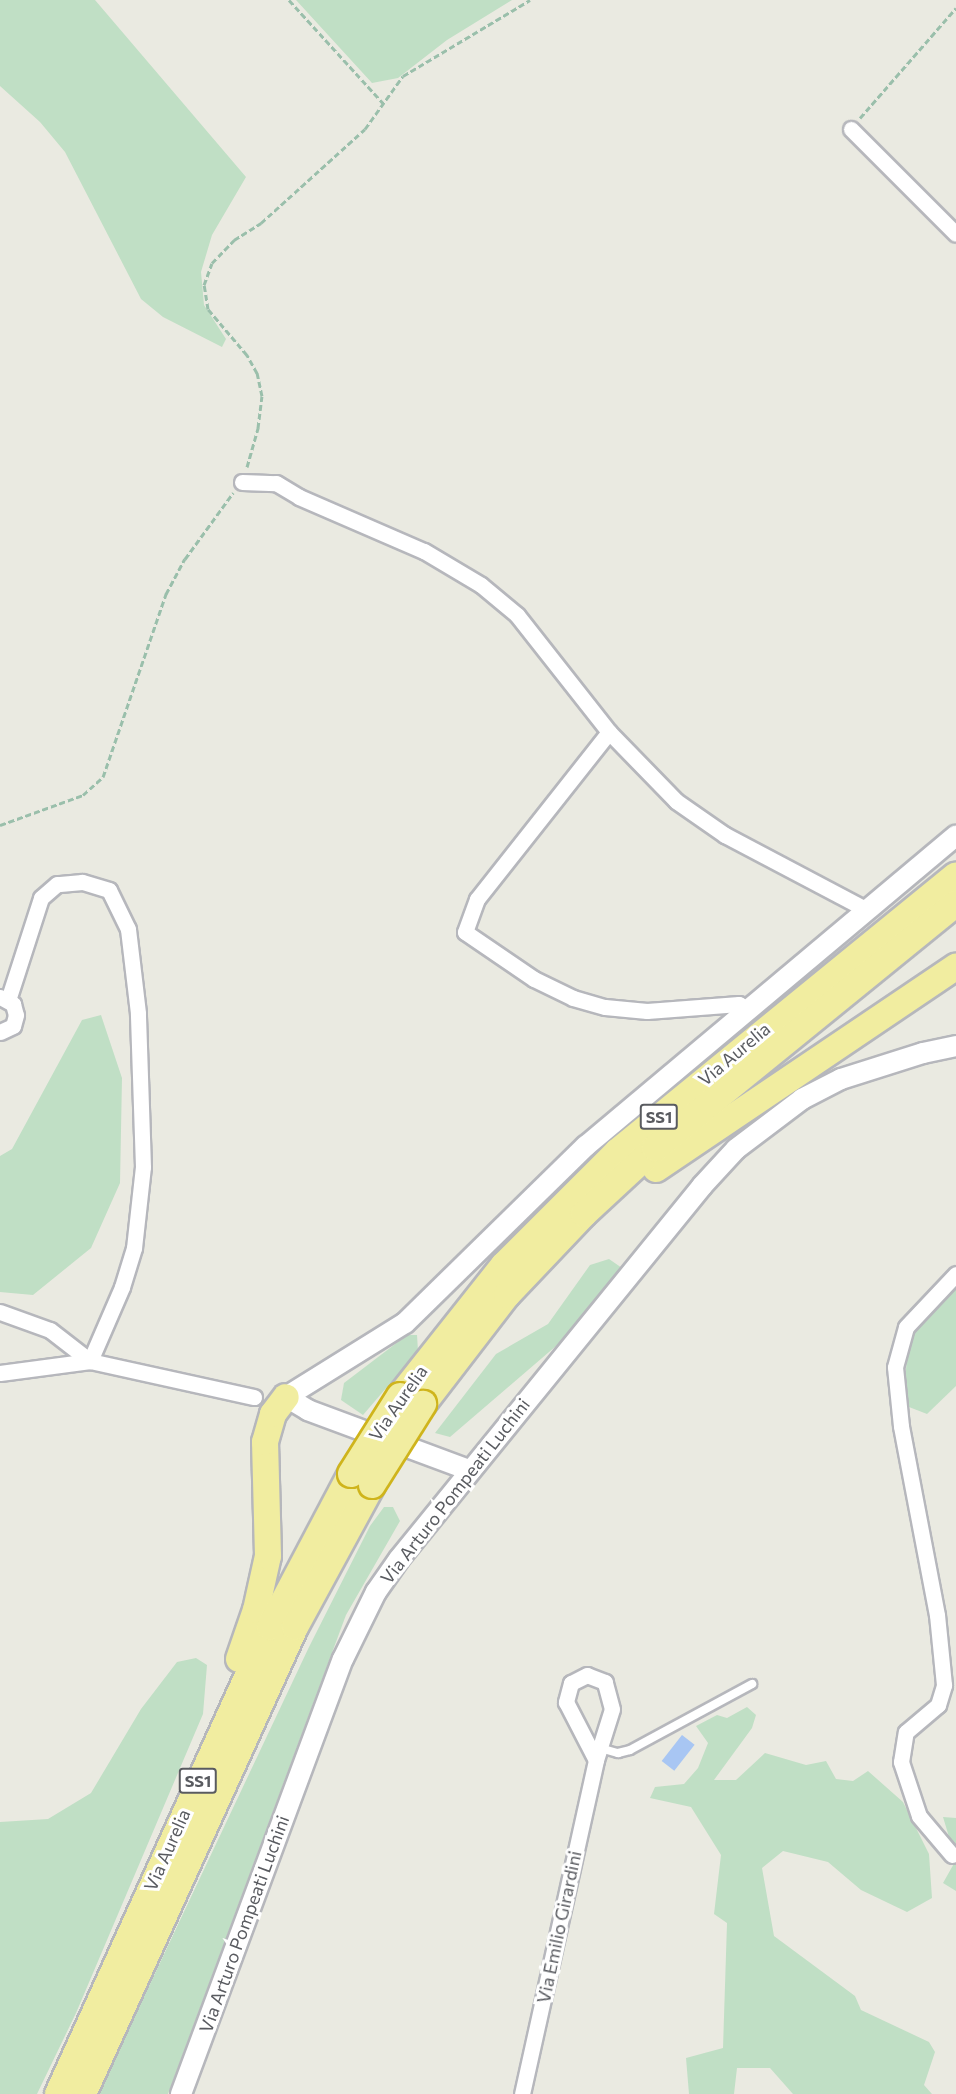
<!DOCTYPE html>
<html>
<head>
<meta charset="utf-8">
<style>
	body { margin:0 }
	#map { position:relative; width:956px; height:2094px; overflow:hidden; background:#eaeae1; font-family:Commissioner,sans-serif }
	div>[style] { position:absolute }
	.green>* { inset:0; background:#c0dfc5 }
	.water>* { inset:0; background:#a8c6f3; transform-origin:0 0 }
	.path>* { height:3px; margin-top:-1.5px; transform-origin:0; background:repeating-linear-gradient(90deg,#9abfab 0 6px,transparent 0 9px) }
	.roads { filter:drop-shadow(2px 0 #b6b7bc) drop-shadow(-2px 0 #b6b7bc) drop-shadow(0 2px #b6b7bc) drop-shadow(0 -2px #b6b7bc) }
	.service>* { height:8px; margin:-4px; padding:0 4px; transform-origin:4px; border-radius:4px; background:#fff }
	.minor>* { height:15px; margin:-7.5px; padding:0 7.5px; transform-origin:7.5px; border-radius:7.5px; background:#fff }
	.tertiary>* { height:20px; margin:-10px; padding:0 10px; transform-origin:10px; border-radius:10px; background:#fff }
	.trunk>* { height:26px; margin:-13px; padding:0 13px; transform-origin:13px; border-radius:13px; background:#f1eda0 }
	.bridges { filter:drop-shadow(2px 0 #cfb41c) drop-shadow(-2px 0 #cfb41c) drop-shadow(0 2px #cfb41c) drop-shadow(0 -2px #cfb41c) }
	.trunk-bridge>* { height:26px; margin:-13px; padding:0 13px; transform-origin:13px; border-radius:13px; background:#f1eda0 }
	span { translate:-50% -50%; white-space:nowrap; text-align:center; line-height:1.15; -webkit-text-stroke:6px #fff; paint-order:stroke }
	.shield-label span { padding:2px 4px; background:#fff; border:2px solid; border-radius:4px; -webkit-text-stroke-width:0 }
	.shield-label { font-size:16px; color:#595b60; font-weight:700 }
	.street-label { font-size:18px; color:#595b60 }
</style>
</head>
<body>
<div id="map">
	<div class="green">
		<i style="clip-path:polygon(0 0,95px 0,246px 177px,212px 235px,201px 272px,204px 305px,226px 339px,222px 347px,163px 317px,141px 299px,65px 152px,40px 122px,0 86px)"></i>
		<i style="clip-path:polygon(296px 0,512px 0,447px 40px,398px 78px,372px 83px)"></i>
		<i style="clip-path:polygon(101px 1015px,122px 1078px,120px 1183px,91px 1248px,33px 1295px,0 1292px,0 1156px,12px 1149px,82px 1020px)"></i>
		<i style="clip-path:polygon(609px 1259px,622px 1268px,563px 1340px,450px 1437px,435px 1433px,496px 1354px,548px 1324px,590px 1265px)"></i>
		<i style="clip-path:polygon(956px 1285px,956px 1386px,927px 1414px,909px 1407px,905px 1380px,909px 1337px)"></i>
		<i style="clip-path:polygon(407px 1335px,417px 1335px,418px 1351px,363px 1415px,341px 1400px,344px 1383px)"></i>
		<i style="clip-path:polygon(384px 1507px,393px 1507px,400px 1521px,346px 1615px,168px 2094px,98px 2094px,309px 1647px,370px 1526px)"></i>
		<i style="clip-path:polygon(196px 1658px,207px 1665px,203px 1714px,76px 2013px,37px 2094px,0 2094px,0 1822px,48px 1819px,91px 1793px,141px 1709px,177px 1662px)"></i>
		<i style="clip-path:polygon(747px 1707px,756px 1715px,752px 1728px,714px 1780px,736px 1780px,765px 1753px,806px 1765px,826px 1761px,836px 1779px,853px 1781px,868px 1771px,903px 1802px,929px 1854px,932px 1898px,907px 1912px,861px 1890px,828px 1862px,783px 1851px,762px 1868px,774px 1936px,855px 1996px,861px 2010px,929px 2042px,935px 2052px,924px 2085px,932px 2094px,793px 2094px,770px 2068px,737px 2068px,734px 2094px,689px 2094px,686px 2058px,723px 2048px,727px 1923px,714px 1914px,721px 1855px,691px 1807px,650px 1798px,655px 1787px,684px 1784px,698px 1768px,708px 1743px,696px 1726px,717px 1715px,727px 1718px)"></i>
		<i style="clip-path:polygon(943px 1817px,956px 1818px,956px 1891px,943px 1883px,956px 1860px)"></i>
	</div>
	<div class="water">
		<i style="left:682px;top:1735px;width:16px;height:33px;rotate:38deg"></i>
	</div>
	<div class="path">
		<i style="left:289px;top:0;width:139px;rotate:47.6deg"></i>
		<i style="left:860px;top:118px;width:146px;rotate:-48.9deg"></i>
		<i style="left:247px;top:467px;width:41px;rotate:-74.2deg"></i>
		<i style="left:258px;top:428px;width:32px;rotate:-83deg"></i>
		<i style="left:262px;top:396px;width:24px;rotate:-102deg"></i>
		<i style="left:257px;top:373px;width:21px;rotate:-119deg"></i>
		<i style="left:247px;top:355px;width:60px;rotate:-130.3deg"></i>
		<i style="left:208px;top:309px;width:24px;rotate:-99deg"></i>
		<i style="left:204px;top:285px;width:23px;rotate:-70deg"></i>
		<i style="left:212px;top:263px;width:32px;rotate:-46deg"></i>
		<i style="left:234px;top:240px;width:32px;rotate:-32deg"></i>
		<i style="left:261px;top:223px;width:140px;rotate:-42.1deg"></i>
		<i style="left:365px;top:129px;width:65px;rotate:-54.4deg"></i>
		<i style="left:403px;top:76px;width:148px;rotate:-30.9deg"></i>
		<i style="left:0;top:825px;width:88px;rotate:-19.9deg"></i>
		<i style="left:83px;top:795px;width:27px;rotate:-42deg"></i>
		<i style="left:103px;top:777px;width:194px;rotate:-71deg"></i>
		<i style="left:166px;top:594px;width:40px;rotate:-62deg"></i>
		<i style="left:185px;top:559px;width:82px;rotate:-54deg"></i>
	</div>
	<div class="roads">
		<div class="service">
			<i style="left:600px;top:1748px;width:19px;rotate:16deg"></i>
			<i style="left:618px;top:1753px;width:12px;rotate:-14deg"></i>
			<i style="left:630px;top:1750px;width:139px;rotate:-28.4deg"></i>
		</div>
		<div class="minor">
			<i style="left:851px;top:129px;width:148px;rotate:45deg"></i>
			<i style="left:242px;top:482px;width:34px;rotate:2deg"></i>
			<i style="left:276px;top:483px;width:27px;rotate:31deg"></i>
			<i style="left:299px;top:497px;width:136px;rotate:23.4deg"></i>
			<i style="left:424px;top:551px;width:66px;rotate:30.8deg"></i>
			<i style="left:481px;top:585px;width:47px;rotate:39.8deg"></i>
			<i style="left:517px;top:615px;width:149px;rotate:51.8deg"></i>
			<i style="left:609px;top:732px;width:96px;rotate:45.8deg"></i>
			<i style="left:676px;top:801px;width:60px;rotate:34.8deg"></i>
			<i style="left:725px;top:835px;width:161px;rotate:27.8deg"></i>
			<i style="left:609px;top:732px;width:213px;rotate:128.3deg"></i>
			<i style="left:477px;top:899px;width:35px;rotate:110deg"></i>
			<i style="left:465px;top:932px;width:83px;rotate:34.3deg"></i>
			<i style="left:534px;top:979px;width:43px;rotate:26deg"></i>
			<i style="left:573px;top:998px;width:33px;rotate:16deg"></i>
			<i style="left:605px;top:1007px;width:42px;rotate:5.4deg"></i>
			<i style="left:647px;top:1011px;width:92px;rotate:-4.4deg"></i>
			<i style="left:739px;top:1004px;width:10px;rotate:37deg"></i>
			<i style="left:0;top:997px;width:15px;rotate:28deg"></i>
			<i style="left:13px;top:1004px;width:11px;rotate:75deg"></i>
			<i style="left:16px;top:1015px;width:11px;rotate:105deg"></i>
			<i style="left:13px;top:1026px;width:14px;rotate:155deg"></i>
			<i style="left:0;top:1312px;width:53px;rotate:19.8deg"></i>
			<i style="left:50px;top:1330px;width:51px;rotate:37.8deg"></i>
			<i style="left:90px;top:1361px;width:168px;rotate:12.4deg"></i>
			<i style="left:0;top:1373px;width:91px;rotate:-7.6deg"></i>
			<i style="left:90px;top:1361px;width:81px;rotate:-66.6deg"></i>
			<i style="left:122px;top:1287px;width:41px;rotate:-72.9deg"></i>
			<i style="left:134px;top:1248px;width:81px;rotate:-83.7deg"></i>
			<i style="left:143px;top:1167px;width:154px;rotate:-91.9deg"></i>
			<i style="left:138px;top:1013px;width:85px;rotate:-96.8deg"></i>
			<i style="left:128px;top:929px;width:43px;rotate:-116deg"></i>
			<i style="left:109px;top:890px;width:28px;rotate:-163deg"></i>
			<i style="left:82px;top:882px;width:25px;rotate:175deg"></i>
			<i style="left:57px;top:884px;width:21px;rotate:139deg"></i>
			<i style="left:41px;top:898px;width:107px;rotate:107.9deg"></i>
			<i style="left:952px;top:1855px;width:51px;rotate:-130.2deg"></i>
			<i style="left:919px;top:1816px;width:57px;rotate:-108.4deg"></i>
			<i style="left:901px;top:1762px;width:30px;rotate:-81deg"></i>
			<i style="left:906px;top:1732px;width:42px;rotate:-40.2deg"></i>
			<i style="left:938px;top:1705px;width:21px;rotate:-73deg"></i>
			<i style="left:944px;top:1685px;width:70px;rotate:-95.7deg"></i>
			<i style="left:937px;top:1615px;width:192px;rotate:-100.8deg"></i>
			<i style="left:901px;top:1426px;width:59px;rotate:-95.8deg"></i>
			<i style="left:895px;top:1367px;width:41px;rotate:-74.6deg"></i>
			<i style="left:906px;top:1327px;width:73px;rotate:-46.7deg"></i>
			<i style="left:522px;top:2094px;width:342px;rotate:-77.5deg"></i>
			<i style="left:596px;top:1760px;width:53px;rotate:-72.6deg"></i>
			<i style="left:612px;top:1709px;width:28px;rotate:-105deg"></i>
			<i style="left:605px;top:1682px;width:19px;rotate:-159deg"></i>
			<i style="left:587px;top:1675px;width:18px;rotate:153deg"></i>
			<i style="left:571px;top:1683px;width:20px;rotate:105deg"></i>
			<i style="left:566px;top:1702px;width:65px;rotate:62.7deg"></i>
		</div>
		<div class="tertiary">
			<i style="left:469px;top:1470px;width:172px;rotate:-159.6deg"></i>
			<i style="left:308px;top:1410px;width:26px;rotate:-149deg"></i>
			<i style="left:286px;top:1397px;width:140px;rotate:-31.9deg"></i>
			<i style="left:405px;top:1323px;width:253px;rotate:-44.4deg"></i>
			<i style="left:586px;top:1146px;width:483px;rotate:-40deg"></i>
			<i style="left:181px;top:2094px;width:464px;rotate:-69.6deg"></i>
			<i style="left:343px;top:1659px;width:75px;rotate:-63.8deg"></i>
			<i style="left:376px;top:1592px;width:40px;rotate:-55.1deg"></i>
			<i style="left:399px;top:1559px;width:481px;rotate:-50.9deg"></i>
			<i style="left:702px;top:1186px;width:50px;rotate:-47.4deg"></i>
			<i style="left:736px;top:1149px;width:83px;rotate:-37.1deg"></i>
			<i style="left:802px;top:1099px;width:44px;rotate:-27.1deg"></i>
			<i style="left:841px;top:1079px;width:86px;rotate:-17.6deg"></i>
			<i style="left:923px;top:1053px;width:34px;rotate:-12deg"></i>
		</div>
		<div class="trunk">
			<i style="left:656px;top:1169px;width:362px;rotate:-34deg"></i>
			<i style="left:400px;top:1396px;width:167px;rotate:-51.6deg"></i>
			<i style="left:504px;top:1265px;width:161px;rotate:-45deg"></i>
			<i style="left:618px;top:1151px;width:436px;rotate:-39.2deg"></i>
			<i style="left:423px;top:1404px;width:138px;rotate:-52.4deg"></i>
			<i style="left:507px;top:1295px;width:112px;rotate:-46.5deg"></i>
			<i style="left:584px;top:1214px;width:97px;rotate:-42.9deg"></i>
			<i style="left:655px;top:1148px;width:388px;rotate:-39.1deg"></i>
			<i style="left:239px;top:1659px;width:52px;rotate:-70.9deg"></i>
			<i style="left:256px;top:1610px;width:55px;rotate:-77.5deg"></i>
			<i style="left:268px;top:1556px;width:114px;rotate:-91.5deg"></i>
			<i style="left:265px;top:1442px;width:29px;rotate:-74deg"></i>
			<i style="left:273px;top:1414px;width:21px;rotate:-53deg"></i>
			<i style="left:58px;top:2094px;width:513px;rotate:-65.58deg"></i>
			<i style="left:270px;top:1627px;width:173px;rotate:-62.1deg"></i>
			<i style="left:83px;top:2094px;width:513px;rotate:-65.58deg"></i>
			<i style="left:295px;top:1627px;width:162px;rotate:-61.5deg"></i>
		</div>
	</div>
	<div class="bridges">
		<div class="trunk-bridge">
			<i style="left:351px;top:1474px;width:92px;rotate:-57.9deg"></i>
			<i style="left:372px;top:1485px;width:96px;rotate:-57.8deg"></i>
		</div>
	</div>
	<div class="shield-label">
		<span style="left:659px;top:1117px">SS1</span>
		<span style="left:198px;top:1781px">SS1</span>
	</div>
	<div class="street-label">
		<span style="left:734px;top:1054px;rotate:-40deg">Via Aurelia</span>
		<span style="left:398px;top:1403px;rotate:-55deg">Via Aurelia</span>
		<span style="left:455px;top:1491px;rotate:-52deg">Via Arturo Pompeati Luchini</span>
		<span style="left:167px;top:1850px;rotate:-66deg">Via Aurelia</span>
		<span style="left:244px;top:1924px;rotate:-70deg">Via Arturo Pompeati Luchini</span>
		<span style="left:559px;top:1927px;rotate:-78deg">Via Emilio Girardini</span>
	</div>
</div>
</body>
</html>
